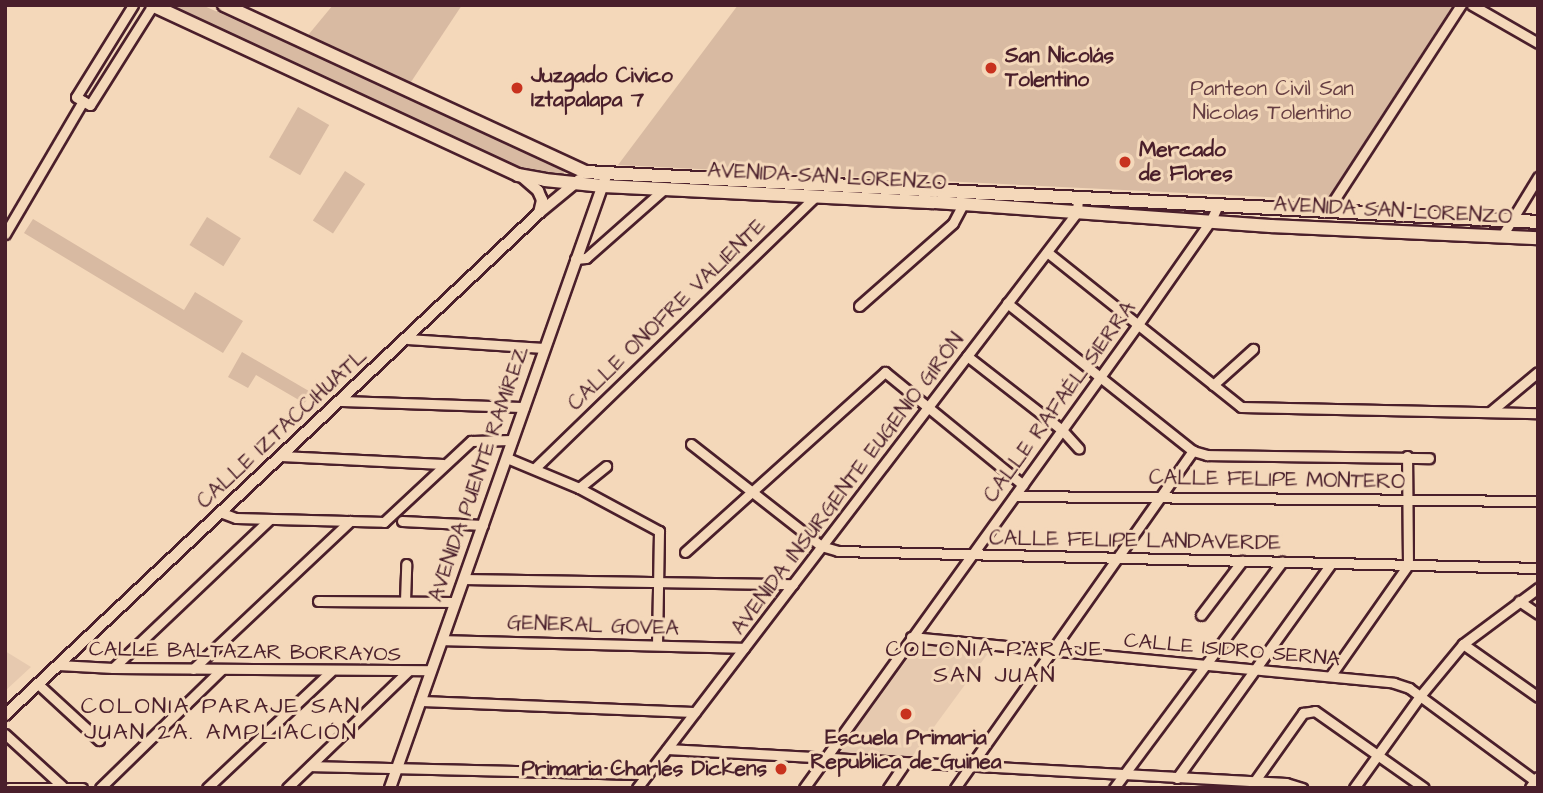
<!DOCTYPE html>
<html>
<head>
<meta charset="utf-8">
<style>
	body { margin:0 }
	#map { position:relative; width:1543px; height:793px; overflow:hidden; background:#f4d8ba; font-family:"Architects Daughter",sans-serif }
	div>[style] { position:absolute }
	.built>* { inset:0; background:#e6c9af }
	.green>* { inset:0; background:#d8baa2; transform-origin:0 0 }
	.roads { filter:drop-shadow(2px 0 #4a1f2b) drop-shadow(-2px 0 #4a1f2b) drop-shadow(0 2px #4a1f2b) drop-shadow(0 -2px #4a1f2b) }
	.minor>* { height:9px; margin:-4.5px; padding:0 4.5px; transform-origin:4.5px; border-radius:4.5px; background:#f4d8ba }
	.tertiary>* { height:10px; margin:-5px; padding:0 5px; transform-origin:5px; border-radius:5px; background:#f4d8ba }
	.secondary>* { height:12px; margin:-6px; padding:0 6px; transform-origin:6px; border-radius:6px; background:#f4d8ba }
	.dots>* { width:19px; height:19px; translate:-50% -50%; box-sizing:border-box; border:4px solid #f4d8ba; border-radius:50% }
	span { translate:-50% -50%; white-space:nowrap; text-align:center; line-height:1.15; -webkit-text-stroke:6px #f4d8ba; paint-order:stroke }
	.poi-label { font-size:21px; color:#4a1f2b; font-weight:700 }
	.left { translate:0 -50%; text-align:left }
	.right { translate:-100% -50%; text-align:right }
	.park-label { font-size:21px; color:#663e43 }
	.street-label { font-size:21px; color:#4a1f2b }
	.neighbourhood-label { font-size:23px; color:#4a1f2b; letter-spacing:2px }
	.frame { position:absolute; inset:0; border:7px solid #4a1f2b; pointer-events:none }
</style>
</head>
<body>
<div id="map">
	<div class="built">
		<i style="clip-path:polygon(919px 643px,989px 652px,909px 761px,835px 758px)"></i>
		<i style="clip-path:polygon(5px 651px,31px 667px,5px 691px)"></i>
	</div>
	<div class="green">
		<i style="clip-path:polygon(168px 5px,202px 5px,562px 166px,564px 174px,557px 181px,542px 180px,170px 10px)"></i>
		<i style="clip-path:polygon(333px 5px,462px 5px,409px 85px,304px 40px)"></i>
		<i style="clip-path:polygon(738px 5px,1453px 5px,1327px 200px,618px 165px)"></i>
		<i style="left:298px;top:107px;width:36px;height:58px;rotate:30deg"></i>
		<i style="left:345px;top:171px;width:24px;height:59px;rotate:33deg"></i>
		<i style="left:207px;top:217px;width:40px;height:33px;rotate:32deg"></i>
		<i style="clip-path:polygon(33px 219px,184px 310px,195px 292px,243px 321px,223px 353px,24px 233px)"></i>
		<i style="clip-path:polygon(242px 352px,314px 394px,304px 403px,256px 375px,248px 388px,228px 377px)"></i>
	</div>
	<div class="roads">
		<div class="minor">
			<i style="left:133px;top:5px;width:108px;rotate:121.8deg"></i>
			<i style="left:76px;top:97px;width:16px;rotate:30deg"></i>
			<i style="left:90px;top:105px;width:118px;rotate:-57.8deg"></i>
			<i style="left:1472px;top:5px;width:76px;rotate:29.9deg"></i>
			<i style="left:1327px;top:211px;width:246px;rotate:-57deg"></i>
			<i style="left:5px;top:234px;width:154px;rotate:-59.6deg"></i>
			<i style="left:1502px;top:236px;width:69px;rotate:-58.6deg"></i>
			<i style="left:1047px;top:252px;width:248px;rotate:38.6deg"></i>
			<i style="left:1241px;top:407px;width:297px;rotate:1.2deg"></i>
			<i style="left:575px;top:259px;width:11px;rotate:-5deg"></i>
			<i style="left:586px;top:258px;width:106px;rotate:-41.5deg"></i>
			<i style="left:1007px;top:303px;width:238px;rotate:38.5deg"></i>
			<i style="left:1193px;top:451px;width:15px;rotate:16deg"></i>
			<i style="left:1207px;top:455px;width:222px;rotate:0.8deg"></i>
			<i style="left:859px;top:306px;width:125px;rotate:-41.4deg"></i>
			<i style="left:953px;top:223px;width:21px;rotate:-62deg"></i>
			<i style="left:408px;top:339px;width:135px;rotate:3.8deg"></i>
			<i style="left:967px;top:356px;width:120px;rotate:37.9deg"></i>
			<i style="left:1062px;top:430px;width:25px;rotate:48deg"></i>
			<i style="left:1213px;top:385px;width:54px;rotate:-42deg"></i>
			<i style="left:339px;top:401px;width:185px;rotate:1.9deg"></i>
			<i style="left:1490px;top:412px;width:62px;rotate:-39.8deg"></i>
			<i style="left:691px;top:444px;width:165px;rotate:38.1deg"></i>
			<i style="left:821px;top:546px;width:18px;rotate:16deg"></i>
			<i style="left:838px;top:551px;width:700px;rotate:1.39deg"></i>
			<i style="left:281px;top:456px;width:162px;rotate:2.8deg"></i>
			<i style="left:507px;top:458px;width:78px;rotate:22.6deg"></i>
			<i style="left:579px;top:488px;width:91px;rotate:28.3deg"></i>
			<i style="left:659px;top:531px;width:114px;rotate:91deg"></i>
			<i style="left:535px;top:468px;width:391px;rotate:-44.1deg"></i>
			<i style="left:579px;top:488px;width:35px;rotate:-39deg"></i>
			<i style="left:1015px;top:496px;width:523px;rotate:0.55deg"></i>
			<i style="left:220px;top:512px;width:17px;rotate:21deg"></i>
			<i style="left:236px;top:518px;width:148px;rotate:1.5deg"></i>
			<i style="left:384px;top:522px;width:119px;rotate:-43deg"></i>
			<i style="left:471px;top:441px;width:41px;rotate:-1.4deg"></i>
			<i style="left:402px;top:521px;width:81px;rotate:2.8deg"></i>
			<i style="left:685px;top:552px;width:269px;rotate:-42deg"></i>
			<i style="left:885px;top:372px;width:178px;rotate:39.3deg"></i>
			<i style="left:463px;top:579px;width:330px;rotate:0.9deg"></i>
			<i style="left:318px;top:601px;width:137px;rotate:0.4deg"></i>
			<i style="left:405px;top:601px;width:37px;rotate:-88deg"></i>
			<i style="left:1519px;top:601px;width:23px;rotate:34deg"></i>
			<i style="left:1201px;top:615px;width:68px;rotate:-52.8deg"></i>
			<i style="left:911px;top:637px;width:485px;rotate:5.4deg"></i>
			<i style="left:1394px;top:683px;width:16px;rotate:18deg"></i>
			<i style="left:1409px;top:688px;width:160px;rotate:36.4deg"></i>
			<i style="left:442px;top:640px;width:302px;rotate:1.5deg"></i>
			<i style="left:1463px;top:644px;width:92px;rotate:35.2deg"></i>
			<i style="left:58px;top:665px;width:55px;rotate:3.1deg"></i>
			<i style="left:113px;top:668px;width:318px;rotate:0.4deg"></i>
			<i style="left:113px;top:668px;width:216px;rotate:-43.5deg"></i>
			<i style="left:193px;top:669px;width:216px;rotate:-43.3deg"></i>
			<i style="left:1331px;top:675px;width:134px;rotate:-55deg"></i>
			<i style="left:1408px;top:565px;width:109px;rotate:-90.5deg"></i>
			<i style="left:38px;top:684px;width:83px;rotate:42.6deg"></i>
			<i style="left:420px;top:701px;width:275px;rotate:2.3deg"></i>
			<i style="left:5px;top:734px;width:77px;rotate:42.4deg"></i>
			<i style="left:667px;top:749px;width:620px;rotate:3.14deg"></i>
			<i style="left:1286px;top:783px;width:17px;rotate:17deg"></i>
			<i style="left:311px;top:766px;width:336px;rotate:1.4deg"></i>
			<i style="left:1177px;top:778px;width:264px;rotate:-54.3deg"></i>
			<i style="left:1254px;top:782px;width:85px;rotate:-54.6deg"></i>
			<i style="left:1303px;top:713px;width:12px;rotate:-9deg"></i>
			<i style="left:1315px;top:711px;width:133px;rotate:35.2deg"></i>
			<i style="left:9px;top:788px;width:73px"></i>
			<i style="left:100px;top:788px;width:170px;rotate:-44.3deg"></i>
			<i style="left:207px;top:788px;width:170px;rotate:-43.3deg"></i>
			<i style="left:287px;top:788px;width:168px;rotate:-44deg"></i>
			<i style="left:637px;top:788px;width:725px;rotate:-52.62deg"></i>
			<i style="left:1077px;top:212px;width:14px;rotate:-86deg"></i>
			<i style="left:804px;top:788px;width:573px;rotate:-54.23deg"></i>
			<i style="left:1139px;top:323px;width:126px;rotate:-55deg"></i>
			<i style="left:1211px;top:220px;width:17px;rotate:-65deg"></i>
			<i style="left:888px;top:788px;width:29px;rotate:-56deg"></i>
			<i style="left:955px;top:788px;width:413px;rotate:-54.8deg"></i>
			<i style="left:1114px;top:788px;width:282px;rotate:-53.4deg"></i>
			<i style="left:1354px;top:788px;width:113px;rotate:-54.3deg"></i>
			<i style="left:1420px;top:696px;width:67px;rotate:-50.4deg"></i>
			<i style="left:1463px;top:644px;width:94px;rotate:-36.7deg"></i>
		</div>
		<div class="tertiary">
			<i style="left:521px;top:176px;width:23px;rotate:41deg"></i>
			<i style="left:538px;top:191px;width:10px;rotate:66deg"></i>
			<i style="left:542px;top:200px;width:13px;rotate:103deg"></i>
			<i style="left:5px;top:715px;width:733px;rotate:-43.23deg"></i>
			<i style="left:539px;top:213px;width:52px;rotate:-39.5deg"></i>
			<i style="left:390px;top:788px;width:652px;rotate:-70.56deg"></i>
			<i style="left:1531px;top:788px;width:12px;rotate:-55deg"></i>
		</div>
		<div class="secondary">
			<i style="left:152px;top:5px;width:404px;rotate:24.9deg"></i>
			<i style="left:518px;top:175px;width:27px;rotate:10deg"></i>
			<i style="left:545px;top:180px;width:58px;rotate:5.9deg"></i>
			<i style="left:603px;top:186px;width:331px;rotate:2.8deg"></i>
			<i style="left:934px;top:202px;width:338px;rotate:4.1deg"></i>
			<i style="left:1271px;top:226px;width:267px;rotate:2.6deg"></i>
			<i style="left:224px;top:5px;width:398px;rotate:24.8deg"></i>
			<i style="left:585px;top:172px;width:954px;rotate:3deg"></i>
		</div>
	</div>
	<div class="dots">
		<i style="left:991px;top:68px;background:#c8321e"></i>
		<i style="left:517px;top:88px;background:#c8321e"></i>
		<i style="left:1125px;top:162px;background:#c8321e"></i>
		<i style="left:906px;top:714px;background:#c8321e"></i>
		<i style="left:781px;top:769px;background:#c8321e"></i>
	</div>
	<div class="poi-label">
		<span class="left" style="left:1005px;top:68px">San Nicolás<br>Tolentino</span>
		<span class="left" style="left:531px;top:88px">Juzgado Civico<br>Iztapalapa 7</span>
		<span class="left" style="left:1139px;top:162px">Mercado<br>de Flores</span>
		<span style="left:906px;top:750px">Escuela Primaria<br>Republica de Guinea</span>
		<span class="right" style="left:767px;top:769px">Primaria Charles Dickens</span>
	</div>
	<div class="park-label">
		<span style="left:1272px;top:101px">Panteon Civil San<br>Nicolas Tolentino</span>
	</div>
	<div class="street-label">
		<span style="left:827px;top:177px;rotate:3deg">AVENIDA SAN LORENZO</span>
		<span style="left:1393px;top:211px;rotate:3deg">AVENIDA SAN LORENZO</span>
		<span style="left:667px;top:315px;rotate:-44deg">CALLE ONOFRE VALIENTE</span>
		<span style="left:1060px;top:402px;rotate:-54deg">CALLE RAFAÉL SIERRA</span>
		<span style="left:282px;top:429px;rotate:-43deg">CALLE IZTACCIHUATL</span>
		<span style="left:479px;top:474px;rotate:-71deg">AVENIDA PUENTE RAMÍREZ</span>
		<span style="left:1277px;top:480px;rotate:1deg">CALLE FELIPE MONTERO</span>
		<span style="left:848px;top:484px;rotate:-53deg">AVENIDA INSURGENTE EUGENIO GIRÓN</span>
		<span style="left:1135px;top:541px;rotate:1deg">CALLE FELIPE LANDAVERDE</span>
		<span style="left:593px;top:626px;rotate:2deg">GENERAL GOVEA</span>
		<span style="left:1232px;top:650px;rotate:5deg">CALLE ISIDRO SERNA</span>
		<span style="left:245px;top:652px;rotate:1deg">CALLE BALTAZAR BORRAYOS</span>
	</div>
	<div class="neighbourhood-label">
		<span style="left:995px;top:662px">COLONIA PARAJE<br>SAN JUAN</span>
		<span style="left:221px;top:719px">COLONIA PARAJE SAN<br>JUAN 2A. AMPLIACIÓN</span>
	</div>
	<div class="frame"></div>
</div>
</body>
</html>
